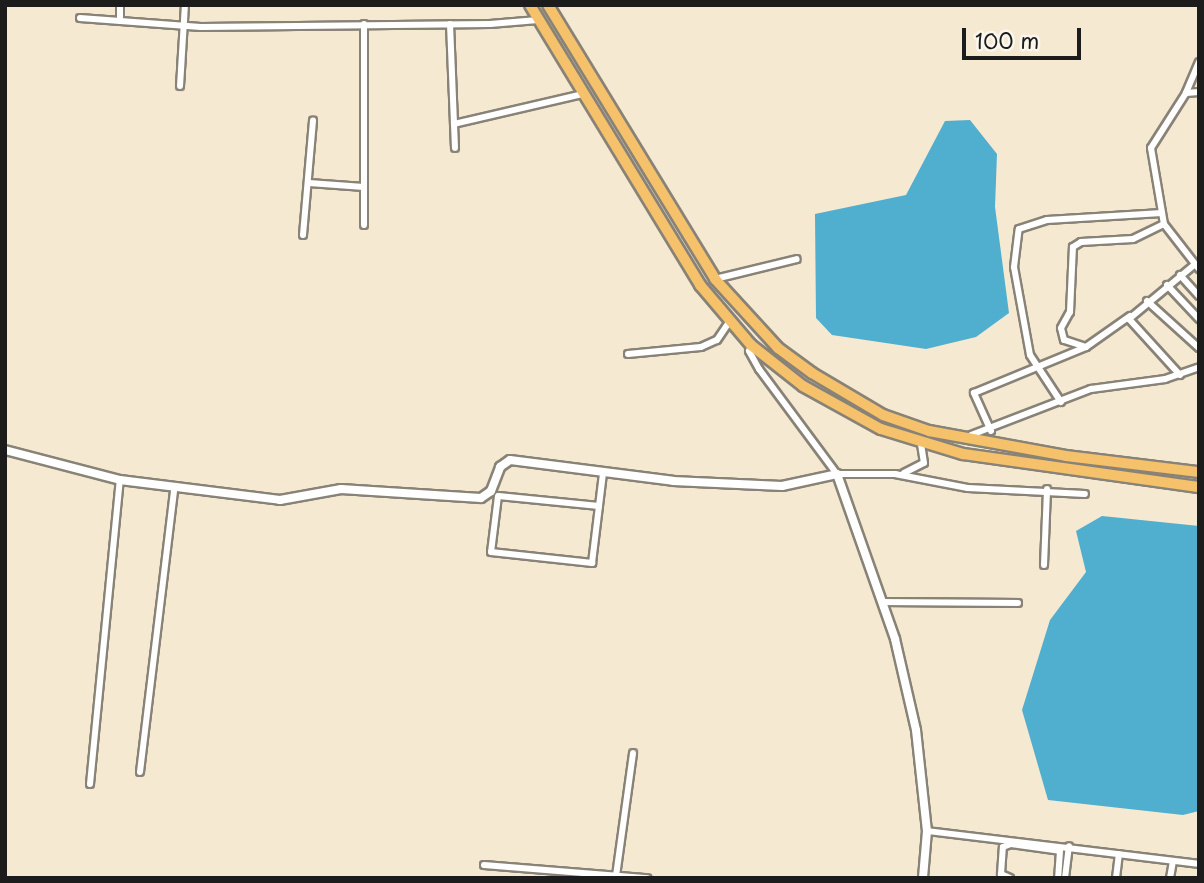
<!DOCTYPE html>
<html>
<head>
<meta charset="utf-8">
<style>
	body { margin:0 }
	#map { position:relative; width:1204px; height:883px; overflow:hidden; background:#f5e9d2; font-family:"Playpen Sans",sans-serif }
	div>[style] { position:absolute }
	.water>* { inset:0; background:#50aece }
	.roads { filter:drop-shadow(2px 0 #888277) drop-shadow(-2px 0 #888277) drop-shadow(0 2px #888277) drop-shadow(0 -2px #888277) }
	.minor>* { height:6px; margin:-3px; padding:0 3px; transform-origin:3px; border-radius:3px; background:#fff }
	.tertiary>* { height:8px; margin:-4px; padding:0 4px; transform-origin:4px; border-radius:4px; background:#fff }
	.trunk>* { height:10px; margin:-5px; padding:0 5px; transform-origin:5px; border-radius:5px; background:#f5c16b }
	span { translate:-50% -50%; white-space:nowrap; text-align:center; line-height:1.15; -webkit-text-stroke:7px #fbf7ec; paint-order:stroke }
	.frame { position:absolute; inset:0; border:7px solid #1c1c1c; pointer-events:none }
	.scale { position:absolute; left:962px; top:28px; width:119px; height:32px; box-sizing:border-box; border:4px solid #1c1c1c; border-top:0; padding-left:9px; font-size:21px; line-height:24px; white-space:nowrap; color:#1c1c1c; -webkit-text-stroke:5px #fbf7ec; paint-order:stroke }
</style>
</head>
<body>
<div id="map">
	<div class="water">
		<i style="clip-path:polygon(970px 120px,997px 154px,995px 207px,1009px 313px,976px 337px,926px 349px,832px 335px,816px 318px,815px 214px,906px 195px,945px 121px)"></i>
		<i style="clip-path:polygon(1102px 516px,1199px 526px,1199px 811px,1183px 815px,1048px 800px,1022px 710px,1050px 620px,1086px 572px,1076px 531px)"></i>
	</div>
	<div class="roads">
		<div class="minor">
			<i style="left:80px;top:18px;width:121px;rotate:4.3deg"></i>
			<i style="left:201px;top:27px;width:289px;rotate:-0.6deg"></i>
			<i style="left:490px;top:24px;width:48px;rotate:-4.8deg"></i>
			<i style="left:120px;top:21px;width:16px;rotate:-90deg"></i>
			<i style="left:364px;top:24px;width:201px;rotate:90deg"></i>
			<i style="left:450px;top:24px;width:124px;rotate:87.7deg"></i>
			<i style="left:1199px;top:62px;width:34px;rotate:113deg"></i>
			<i style="left:1186px;top:93px;width:65px;rotate:122.5deg"></i>
			<i style="left:1151px;top:148px;width:77px;rotate:80.3deg"></i>
			<i style="left:1164px;top:224px;width:57px;rotate:52.1deg"></i>
			<i style="left:180px;top:86px;width:81px;rotate:-86.5deg"></i>
			<i style="left:1186px;top:93px;width:13px;rotate:-4deg"></i>
			<i style="left:454px;top:124px;width:132px;rotate:-13.1deg"></i>
			<i style="left:309px;top:183px;width:55px;rotate:4.2deg"></i>
			<i style="left:303px;top:235px;width:115px;rotate:-85deg"></i>
			<i style="left:1180px;top:275px;width:28px;rotate:48deg"></i>
			<i style="left:715px;top:279px;width:84px;rotate:-13.7deg"></i>
			<i style="left:1167px;top:285px;width:47px;rotate:46.7deg"></i>
			<i style="left:1147px;top:301px;width:70px;rotate:42.1deg"></i>
			<i style="left:751px;top:345px;width:6px;rotate:108deg"></i>
			<i style="left:749px;top:351px;width:21px;rotate:61deg"></i>
			<i style="left:759px;top:369px;width:131px;rotate:53.4deg"></i>
			<i style="left:837px;top:474px;width:58px"></i>
			<i style="left:895px;top:474px;width:74px;rotate:10.9deg"></i>
			<i style="left:968px;top:488px;width:117px;rotate:2.9deg"></i>
			<i style="left:1086px;top:347px;width:23px;rotate:-162deg"></i>
			<i style="left:1064px;top:340px;width:12px;rotate:-104deg"></i>
			<i style="left:1061px;top:328px;width:18px;rotate:-61deg"></i>
			<i style="left:1070px;top:312px;width:65px;rotate:-87.4deg"></i>
			<i style="left:1073px;top:247px;width:9px;rotate:-32deg"></i>
			<i style="left:1081px;top:242px;width:52px;rotate:-3.3deg"></i>
			<i style="left:1133px;top:239px;width:34px;rotate:-26deg"></i>
			<i style="left:628px;top:354px;width:73px;rotate:-5.5deg"></i>
			<i style="left:701px;top:347px;width:17px;rotate:-24deg"></i>
			<i style="left:717px;top:340px;width:22px;rotate:-56deg"></i>
			<i style="left:1180px;top:375px;width:76px;rotate:-132.3deg"></i>
			<i style="left:1129px;top:319px;width:85px;rotate:-39.7deg"></i>
			<i style="left:1061px;top:402px;width:56px;rotate:-123.4deg"></i>
			<i style="left:1030px;top:355px;width:89px;rotate:-100.3deg"></i>
			<i style="left:1014px;top:267px;width:38px;rotate:-83deg"></i>
			<i style="left:1019px;top:229px;width:29px;rotate:-18deg"></i>
			<i style="left:1047px;top:220px;width:115px;rotate:-3.5deg"></i>
			<i style="left:991px;top:431px;width:42px;rotate:-114.1deg"></i>
			<i style="left:974px;top:393px;width:121px;rotate:-22.3deg"></i>
			<i style="left:1086px;top:347px;width:54px;rotate:-35.2deg"></i>
			<i style="left:971px;top:435px;width:129px;rotate:-21deg"></i>
			<i style="left:1091px;top:389px;width:75px;rotate:-7.7deg"></i>
			<i style="left:1165px;top:379px;width:36px;rotate:-19deg"></i>
			<i style="left:904px;top:473px;width:22px;rotate:-27deg"></i>
			<i style="left:924px;top:463px;width:20px;rotate:-99deg"></i>
			<i style="left:599px;top:506px;width:101px;rotate:-174.3deg"></i>
			<i style="left:498px;top:496px;width:56px;rotate:97.1deg"></i>
			<i style="left:491px;top:552px;width:102px;rotate:6.2deg"></i>
			<i style="left:592px;top:563px;width:57px;rotate:-83deg"></i>
			<i style="left:599px;top:506px;width:34px;rotate:-83deg"></i>
			<i style="left:1044px;top:565px;width:76px;rotate:-87.7deg"></i>
			<i style="left:883px;top:602px;width:135px;rotate:0.4deg"></i>
			<i style="left:140px;top:772px;width:285px;rotate:-83.1deg"></i>
			<i style="left:90px;top:784px;width:305px;rotate:-84.4deg"></i>
			<i style="left:927px;top:831px;width:274px;rotate:6.9deg"></i>
			<i style="left:484px;top:865px;width:164px;rotate:4.6deg"></i>
			<i style="left:616px;top:876px;width:124px;rotate:-82.1deg"></i>
			<i style="left:1010px;top:878px;width:10px;rotate:-156deg"></i>
			<i style="left:1001px;top:874px;width:27px;rotate:-86deg"></i>
			<i style="left:1003px;top:847px;width:9px;rotate:-21deg"></i>
			<i style="left:1011px;top:844px;width:49px;rotate:8.1deg"></i>
			<i style="left:1060px;top:851px;width:27px;rotate:94deg"></i>
			<i style="left:1065px;top:878px;width:32px;rotate:-83deg"></i>
			<i style="left:1116px;top:878px;width:24px;rotate:-83deg"></i>
			<i style="left:1170px;top:878px;width:17px;rotate:-80deg"></i>
		</div>
		<div class="tertiary">
			<i style="left:5px;top:450px;width:119px;rotate:14.6deg"></i>
			<i style="left:120px;top:480px;width:161px;rotate:7.1deg"></i>
			<i style="left:280px;top:500px;width:62px;rotate:-10.2deg"></i>
			<i style="left:341px;top:489px;width:140px;rotate:3.7deg"></i>
			<i style="left:481px;top:498px;width:12px;rotate:-35deg"></i>
			<i style="left:491px;top:491px;width:26px;rotate:-69deg"></i>
			<i style="left:500px;top:467px;width:12px;rotate:-35deg"></i>
			<i style="left:510px;top:460px;width:164px;rotate:7.3deg"></i>
			<i style="left:673px;top:481px;width:109px;rotate:2.6deg"></i>
			<i style="left:782px;top:486px;width:56px;rotate:-12.3deg"></i>
			<i style="left:837px;top:474px;width:175px;rotate:70.6deg"></i>
			<i style="left:895px;top:639px;width:93px;rotate:77deg"></i>
			<i style="left:916px;top:730px;width:102px;rotate:83.8deg"></i>
			<i style="left:927px;top:831px;width:47px;rotate:94.9deg"></i>
		</div>
		<div class="trunk">
			<i style="left:530px;top:5px;width:328px;rotate:58.7deg"></i>
			<i style="left:700px;top:285px;width:79px;rotate:49.6deg"></i>
			<i style="left:751px;top:345px;width:66px;rotate:38.3deg"></i>
			<i style="left:803px;top:386px;width:89px;rotate:28.9deg"></i>
			<i style="left:881px;top:429px;width:86px;rotate:17deg"></i>
			<i style="left:963px;top:454px;width:238px;rotate:8deg"></i>
			<i style="left:548px;top:5px;width:321px;rotate:58.6deg"></i>
			<i style="left:715px;top:279px;width:93px;rotate:47.6deg"></i>
			<i style="left:778px;top:348px;width:42px;rotate:36.3deg"></i>
			<i style="left:812px;top:373px;width:82px;rotate:30.6deg"></i>
			<i style="left:883px;top:415px;width:49px;rotate:19.2deg"></i>
			<i style="left:929px;top:431px;width:139px;rotate:10.3deg"></i>
			<i style="left:1066px;top:456px;width:134px;rotate:6.9deg"></i>
		</div>
	</div>
	<div class="frame"></div>
	<div class="scale">100 m</div>
</div>
</body>
</html>
